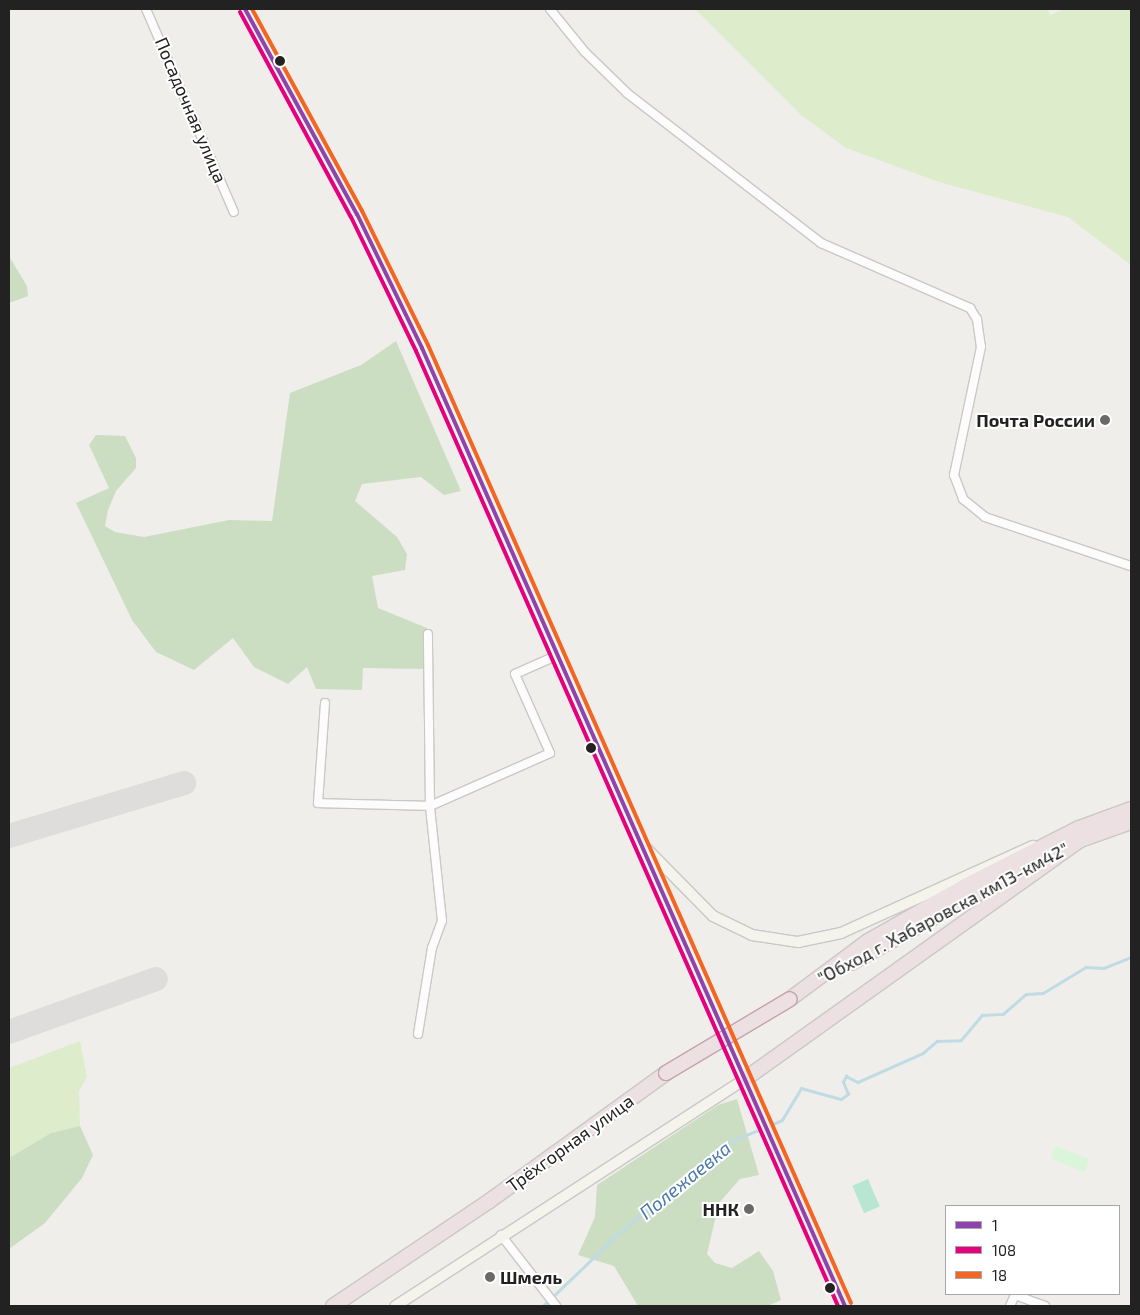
<!DOCTYPE html>
<html>
<head>
<meta charset="utf-8">
<style>
	body { margin:0 }
	#map { position:relative; width:1140px; height:1315px; overflow:hidden; background:#f0eeeb; font-family:"Exo 2",sans-serif }
	div>[style] { position:absolute }
	.grass>* { inset:0; background:#ddeccb }
	.forest>* { inset:0; background:#cbdec1 }
	.park>* { inset:0; background:#daf5da; transform-origin:0 0 }
	.pitch>* { inset:0; background:#b7e6d2; transform-origin:0 0 }
	.stream>* { height:2.5px; margin:-1.25px; padding:0 1.25px; transform-origin:1.25px; border-radius:1.25px; background:#bfdbe3 }
	.taxiway>* { height:24px; margin:-12px; padding:0 12px; transform-origin:12px; border-radius:12px; background:#dedddc }
	.roads { filter:drop-shadow(1px 0 #c9c8c7) drop-shadow(-1px 0 #c9c8c7) drop-shadow(0 1px #c9c8c7) drop-shadow(0 -1px #c9c8c7) }
	.street>* { height:8px; margin:-4px; padding:0 4px; transform-origin:4px; border-radius:4px; background:#fdfcfc }
	.secondary>* { height:10px; margin:-5px; padding:0 5px; transform-origin:5px; border-radius:5px; background:#f4f4ed }
	.primary>* { height:11px; margin:-5.5px; padding:0 5.5px; transform-origin:5.5px; border-radius:5.5px; background:#f3ede7 }
	.highway>* { height:14px; margin:-7px; padding:0 7px; transform-origin:7px; border-radius:7px; background:#ece0e2 }
	.bridges { filter:drop-shadow(1px 0 #c5a2ac) drop-shadow(-1px 0 #c5a2ac) drop-shadow(0 1px #c5a2ac) drop-shadow(0 -1px #c5a2ac) }
	.highway-bridge>* { height:14px; margin:-7px; padding:0 7px; transform-origin:7px; border-radius:7px; background:#ece0e2 }
	.bus-1>* { height:4px; margin:-2px; padding:0 2px; transform-origin:2px; border-radius:2px; background:#8e44ad }
	.bus-2>* { height:4px; margin:-2px; padding:0 2px; transform-origin:2px; border-radius:2px; background:#e5007d }
	.bus-3>* { height:4px; margin:-2px; padding:0 2px; transform-origin:2px; border-radius:2px; background:#f26522 }
	.dots>* { width:14px; height:14px; translate:-50% -50%; box-sizing:border-box; border:2px solid #fff; border-radius:50% }
	span { translate:-50% -50%; white-space:nowrap; text-align:center; line-height:1.15; -webkit-text-stroke:4px #fff; paint-order:stroke }
	.street-label { font-size:18px; color:#222 }
	.poi-label { font-size:18px; color:#222; font-weight:700 }
	.right { translate:-100% -50%; text-align:right }
	.left { translate:0 -50%; text-align:left }
	.water-label { font-size:19px; color:#4a7aab; font-style:italic }
	.frame { position:absolute; inset:0; border:10px solid #222; pointer-events:none }
	.legend { position:absolute; left:945px; top:1205px; width:175px; height:90px; box-sizing:border-box; background:#fff; border:1px solid #a7a7a7; margin:0; padding:6px 9px; list-style:none; font-size:15px; color:#222 }
	.legend li { display:flex; align-items:center; gap:10px; height:25px }
	.legend b { width:25px; border:1px solid #a7a7a7 }
</style>
</head>
<body>
<div id="map">
	<div class="grass">
		<i style="clip-path:polygon(695px 9px,1048px 9px,1050px 15px,1065px 9px,1131px 9px,1131px 265px,1068px 217px,939px 182px,846px 148px,801px 115px)"></i>
		<i style="clip-path:polygon(80px 1041px,87px 1077px,79px 1091px,80px 1126px,51px 1133px,9px 1158px,9px 1068px)"></i>
	</div>
	<div class="forest">
		<i style="clip-path:polygon(9px 256px,27px 286px,28px 296px,9px 303px)"></i>
		<i style="clip-path:polygon(396px 341px,461px 491px,444px 495px,421px 477px,362px 484px,355px 501px,397px 537px,407px 554px,405px 570px,372px 576px,378px 608px,427px 628px,425px 669px,363px 668px,362px 690px,316px 689px,307px 667px,288px 684px,254px 667px,233px 638px,194px 670px,156px 652px,132px 620px,76px 503px,109px 488px,89px 445px,96px 435px,125px 436px,136px 458px,136px 468px,116px 491px,108px 510px,105px 526px,115px 532px,144px 537px,229px 520px,272px 521px,290px 393px,361px 365px)"></i>
		<i style="clip-path:polygon(737px 1099px,759px 1175px,740px 1179px,719px 1203px,707px 1254px,715px 1263px,732px 1268px,759px 1251px,773px 1271px,781px 1300px,768px 1306px,638px 1306px,614px 1266px,578px 1255px,595px 1217px,597px 1185px,718px 1105px)"></i>
		<i style="clip-path:polygon(80px 1126px,93px 1155px,82px 1178px,45px 1223px,9px 1249px,9px 1158px,51px 1133px)"></i>
	</div>
	<div class="park">
		<i style="left:1056px;top:1146px;width:36px;height:14px;rotate:21deg"></i>
	</div>
	<div class="pitch">
		<i style="left:868px;top:1179px;width:30px;height:17px;rotate:67deg"></i>
	</div>
	<div class="stream">
		<i style="left:769px;top:1126px;width:14px;rotate:-25deg"></i>
		<i style="left:782px;top:1120px;width:37px;rotate:-59deg"></i>
		<i style="left:801px;top:1088px;width:41px;rotate:15.4deg"></i>
		<i style="left:841px;top:1099px;width:9px;rotate:-36deg"></i>
		<i style="left:848px;top:1094px;width:13px;rotate:-113deg"></i>
		<i style="left:843px;top:1082px;width:7px;rotate:-63deg"></i>
		<i style="left:846px;top:1076px;width:13px;rotate:27deg"></i>
		<i style="left:858px;top:1082px;width:71px;rotate:-24deg"></i>
		<i style="left:923px;top:1053px;width:18px;rotate:-41deg"></i>
		<i style="left:937px;top:1041px;width:24px;rotate:-2deg"></i>
		<i style="left:961px;top:1040px;width:33px;rotate:-50deg"></i>
		<i style="left:982px;top:1015px;width:21px;rotate:-3deg"></i>
		<i style="left:1003px;top:1014px;width:30px;rotate:-41deg"></i>
		<i style="left:1026px;top:994px;width:17px;rotate:-3deg"></i>
		<i style="left:1043px;top:993px;width:50px;rotate:-31.2deg"></i>
		<i style="left:1086px;top:967px;width:18px;rotate:3deg"></i>
		<i style="left:1104px;top:968px;width:29px;rotate:-22deg"></i>
		<i style="left:543px;top:1306px;width:104px;rotate:-43.8deg"></i>
		<i style="left:618px;top:1234px;width:138px;rotate:-40.6deg"></i>
		<i style="left:723px;top:1144px;width:44px;rotate:-21.3deg"></i>
	</div>
	<div class="taxiway">
		<i style="left:9px;top:836px;width:183px;rotate:-16.8deg"></i>
		<i style="left:9px;top:1032px;width:156px;rotate:-19.8deg"></i>
	</div>
	<div class="roads">
		<div class="street">
			<i style="left:146px;top:9px;width:221px;rotate:66.6deg"></i>
			<i style="left:550px;top:9px;width:55px;rotate:50.9deg"></i>
			<i style="left:585px;top:52px;width:59px;rotate:44.3deg"></i>
			<i style="left:627px;top:93px;width:245px;rotate:37.7deg"></i>
			<i style="left:821px;top:243px;width:163px;rotate:23.6deg"></i>
			<i style="left:970px;top:308px;width:13px;rotate:58deg"></i>
			<i style="left:977px;top:319px;width:28px;rotate:82deg"></i>
			<i style="left:981px;top:347px;width:131px;rotate:101.9deg"></i>
			<i style="left:954px;top:475px;width:26px;rotate:69deg"></i>
			<i style="left:963px;top:499px;width:28px;rotate:39deg"></i>
			<i style="left:985px;top:517px;width:154px;rotate:18.6deg"></i>
			<i style="left:325px;top:703px;width:100px;rotate:94deg"></i>
			<i style="left:318px;top:803px;width:112px;rotate:1.5deg"></i>
			<i style="left:430px;top:806px;width:172px;rotate:-90.7deg"></i>
			<i style="left:418px;top:1034px;width:87px;rotate:-80.8deg"></i>
			<i style="left:432px;top:948px;width:29px;rotate:-70deg"></i>
			<i style="left:442px;top:921px;width:116px;rotate:-96deg"></i>
			<i style="left:430px;top:806px;width:131px;rotate:-23.8deg"></i>
			<i style="left:550px;top:753px;width:86px;rotate:-113.9deg"></i>
			<i style="left:515px;top:674px;width:47px;rotate:-23.8deg"></i>
			<i style="left:501px;top:1235px;width:90px;rotate:52.2deg"></i>
			<i style="left:1010px;top:1306px;width:12px;rotate:-66deg"></i>
			<i style="left:1015px;top:1295px;width:32px;rotate:20deg"></i>
		</div>
		<div class="secondary">
			<i style="left:245px;top:9px;width:234px;rotate:61.4deg"></i>
			<i style="left:357px;top:214px;width:149px;rotate:64.1deg"></i>
			<i style="left:422px;top:348px;width:799px;rotate:66.16deg"></i>
			<i style="left:745px;top:1079px;width:417px;rotate:147deg"></i>
			<i style="left:646px;top:848px;width:95px;rotate:45.4deg"></i>
			<i style="left:713px;top:916px;width:43px;rotate:26deg"></i>
			<i style="left:752px;top:935px;width:47px;rotate:8.7deg"></i>
			<i style="left:798px;top:942px;width:44px;rotate:-11.8deg"></i>
			<i style="left:841px;top:933px;width:211px;rotate:-24.4deg"></i>
		</div>
		<div class="primary">
			<i style="left:745px;top:1079px;width:248px;rotate:66.2deg"></i>
		</div>
		<div class="highway">
			<i style="left:1075px;top:842px;width:59px;rotate:-19.7deg"></i>
			<i style="left:851px;top:963px;width:213px;rotate:-28.8deg"></i>
			<i style="left:790px;top:999px;width:97px;rotate:-36.6deg"></i>
			<i style="left:868px;top:941px;width:114px;rotate:-29.5deg"></i>
			<i style="left:967px;top:885px;width:126px;rotate:-27deg"></i>
			<i style="left:1079px;top:828px;width:55px;rotate:-20.1deg"></i>
			<i style="left:745px;top:1079px;width:415px;rotate:-35.5deg"></i>
			<i style="left:333px;top:1306px;width:187px;rotate:-33.9deg"></i>
			<i style="left:488px;top:1202px;width:220px;rotate:-35.9deg"></i>
		</div>
	</div>
	<div class="bridges">
		<div class="highway-bridge">
			<i style="left:666px;top:1073px;width:144px;rotate:-30.8deg"></i>
		</div>
	</div>
	<div class="bus-1">
		<i style="left:245px;top:9px;width:234px;rotate:61.4deg"></i>
		<i style="left:357px;top:214px;width:149px;rotate:64.1deg"></i>
		<i style="left:422px;top:348px;width:1047px;rotate:66.18deg"></i>
	</div>
	<div class="bus-2">
		<i style="left:240px;top:12px;width:233px;rotate:61.6deg"></i>
		<i style="left:351px;top:217px;width:149px;rotate:64.1deg"></i>
		<i style="left:416px;top:351px;width:1044px;rotate:66.16deg"></i>
	</div>
	<div class="bus-3">
		<i style="left:252px;top:9px;width:230px;rotate:61.4deg"></i>
		<i style="left:362px;top:211px;width:149px;rotate:63.8deg"></i>
		<i style="left:428px;top:345px;width:1047px;rotate:66.18deg"></i>
	</div>
	<div class="dots">
		<i style="left:280px;top:61px;background:#222"></i>
		<i style="left:1105px;top:420px;background:#6a6968"></i>
		<i style="left:591px;top:748px;background:#222"></i>
		<i style="left:749px;top:1209px;background:#6a6968"></i>
		<i style="left:490px;top:1277px;background:#6a6968"></i>
		<i style="left:830px;top:1288px;background:#222"></i>
	</div>
	<div class="street-label">
		<span style="left:191px;top:110px;rotate:67deg">Посадочная улица</span>
		<span style="left:943px;top:913px;rotate:-28deg">"Обход г. Хабаровска км13-км42"</span>
		<span style="left:570px;top:1143px;rotate:-36deg">Трёхгорная улица</span>
	</div>
	<div class="poi-label">
		<span class="right" style="left:1095px;top:420px">Почта России</span>
		<span class="right" style="left:739px;top:1209px">ННК</span>
		<span class="left" style="left:500px;top:1277px">Шмель</span>
	</div>
	<div class="water-label">
		<span style="left:685px;top:1180px;rotate:-39deg">Полежаевка</span>
	</div>
	<div class="frame"></div>
	<ul class="legend">
	<li><b style="height:6px;background:#8e44ad"></b>1</li>
	<li><b style="height:6px;background:#e5007d"></b>108</li>
	<li><b style="height:6px;background:#f26522"></b>18</li>
	</ul>
</div>
</body>
</html>
